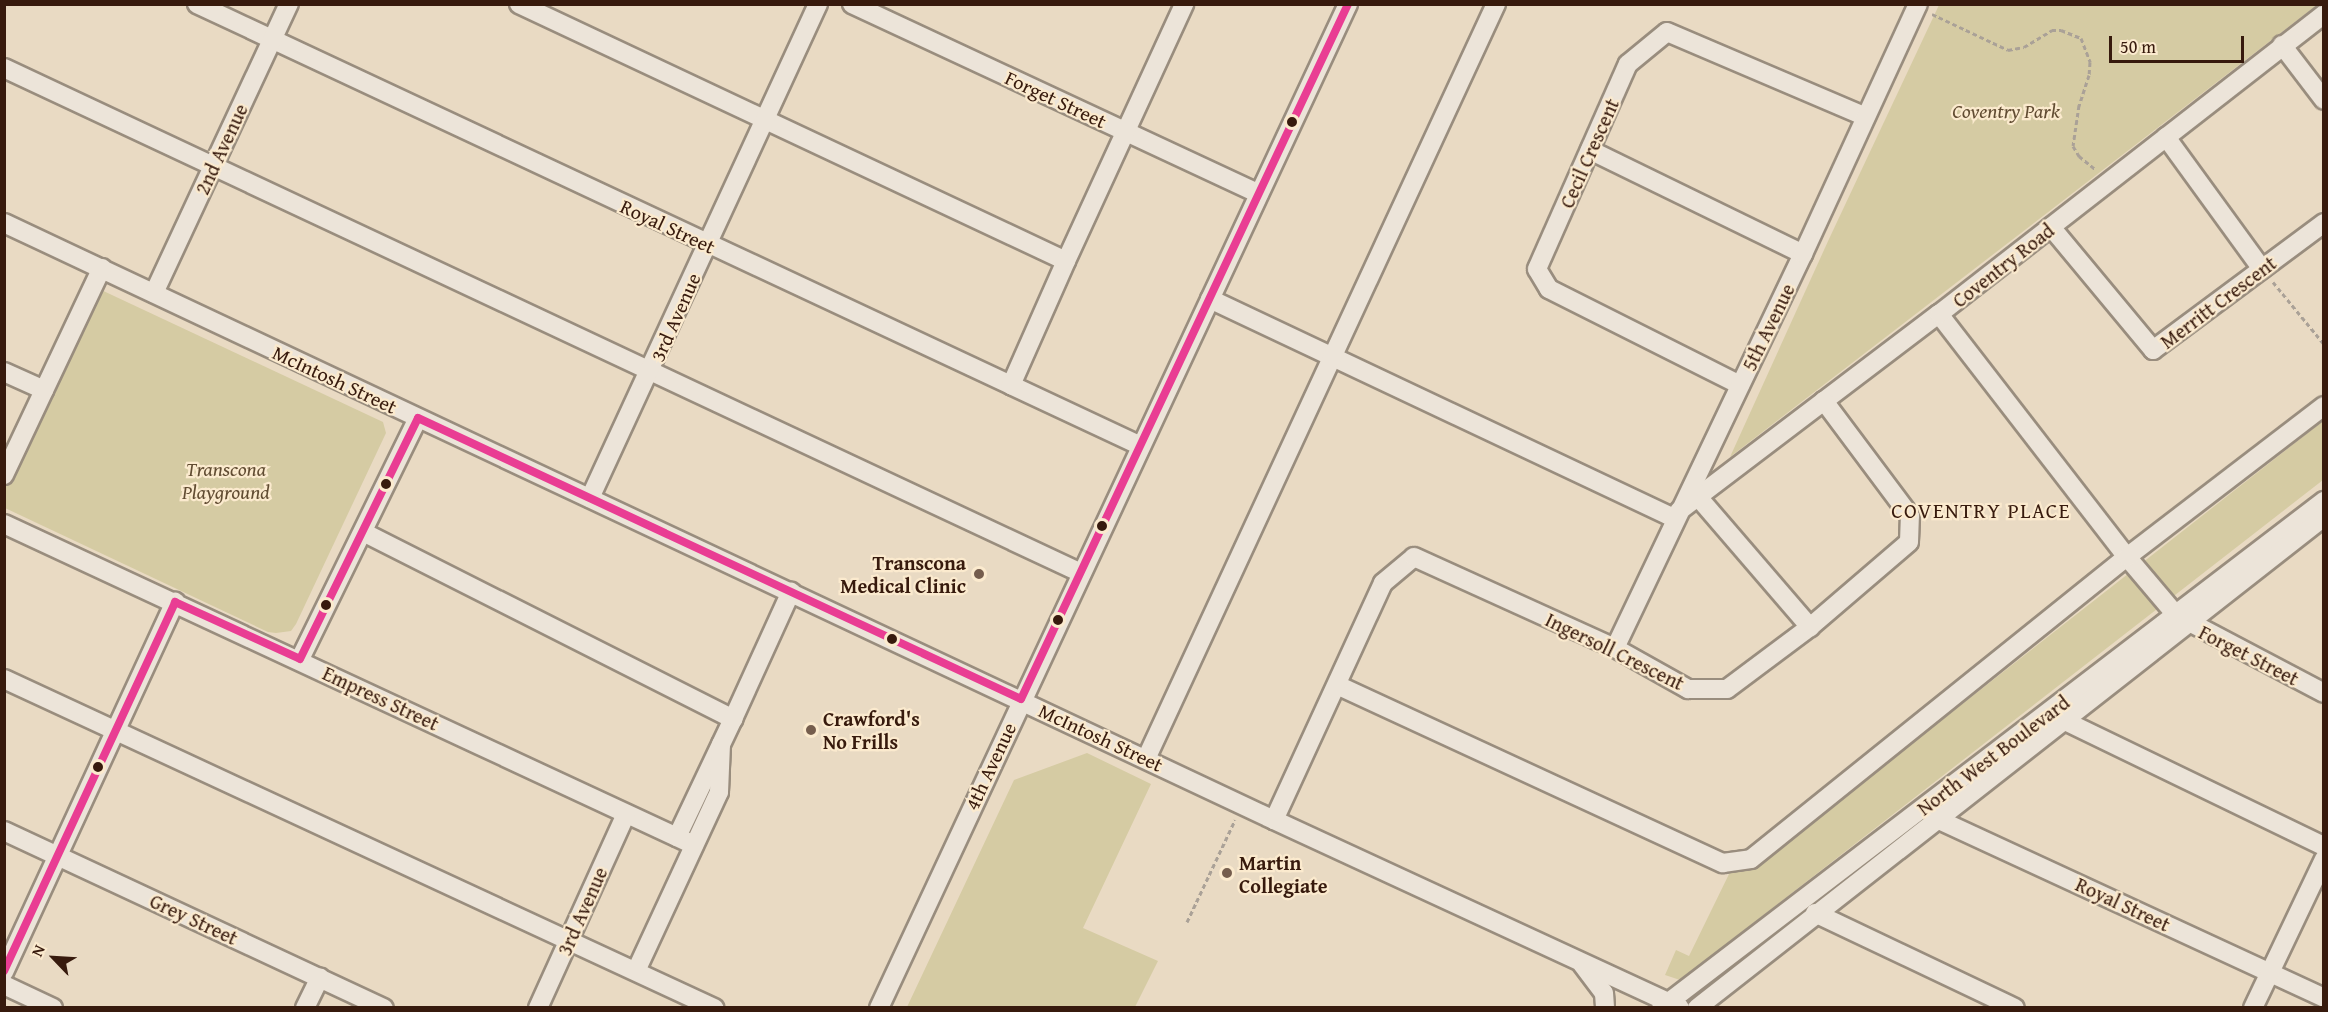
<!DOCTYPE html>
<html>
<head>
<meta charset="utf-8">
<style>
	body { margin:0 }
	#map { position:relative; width:2328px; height:1012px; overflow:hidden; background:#e9dac3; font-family:"Gentium Book Plus",serif }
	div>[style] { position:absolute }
	.green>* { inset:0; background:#d5cba3 }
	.path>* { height:3px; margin-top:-1.5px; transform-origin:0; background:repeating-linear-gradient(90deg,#aaa197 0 4.5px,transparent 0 7.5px) }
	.roads { filter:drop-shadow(2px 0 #998d7e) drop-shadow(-2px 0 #998d7e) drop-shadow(0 2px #998d7e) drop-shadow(0 -2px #998d7e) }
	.minor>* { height:18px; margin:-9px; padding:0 9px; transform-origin:9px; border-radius:9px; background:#ece4d9 }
	.bus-1>* { height:8px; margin:-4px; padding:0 4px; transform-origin:4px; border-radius:4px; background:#e93d93 }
	.dots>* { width:16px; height:16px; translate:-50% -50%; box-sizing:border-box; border:3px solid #fbeace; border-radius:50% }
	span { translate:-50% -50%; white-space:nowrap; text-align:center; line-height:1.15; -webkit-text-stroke:4.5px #fbeace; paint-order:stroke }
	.street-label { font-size:20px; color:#371a0d }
	.park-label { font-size:20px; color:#614c32; font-style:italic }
	.poi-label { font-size:20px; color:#371a0d; font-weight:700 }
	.right { translate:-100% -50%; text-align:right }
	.left { translate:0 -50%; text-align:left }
	.neighbourhood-label { font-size:21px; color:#371a0d; letter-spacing:1.5px }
	.frame { position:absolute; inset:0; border:6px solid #371a0d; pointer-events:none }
	.north { position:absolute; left:24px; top:928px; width:60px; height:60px; -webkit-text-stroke:4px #fbeace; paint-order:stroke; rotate:295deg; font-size:16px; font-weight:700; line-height:24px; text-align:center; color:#371a0d }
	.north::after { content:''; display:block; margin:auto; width:21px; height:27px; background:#371a0d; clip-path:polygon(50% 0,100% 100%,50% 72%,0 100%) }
	.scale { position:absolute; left:2109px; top:36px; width:135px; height:27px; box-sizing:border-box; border:3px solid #371a0d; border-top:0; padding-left:8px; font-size:18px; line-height:21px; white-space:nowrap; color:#371a0d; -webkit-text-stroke:4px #fbeace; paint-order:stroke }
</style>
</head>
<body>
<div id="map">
	<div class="green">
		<i style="clip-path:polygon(1939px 5px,2317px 5px,1730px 457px,1829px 239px)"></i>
		<i style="clip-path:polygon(97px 288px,383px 422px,386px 433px,296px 624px,291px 631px,276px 633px,268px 632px,5px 508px,4px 484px)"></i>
		<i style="clip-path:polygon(2323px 421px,2323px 480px,1680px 980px,1665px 975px,1676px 950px,1689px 956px,1731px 870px,1757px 865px)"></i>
		<i style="clip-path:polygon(1087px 753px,1151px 784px,1083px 928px,1158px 961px,1135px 1007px,907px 1007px,1014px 780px)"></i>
	</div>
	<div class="path">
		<i style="left:1932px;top:14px;width:84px;rotate:25.3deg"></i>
		<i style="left:2008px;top:50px;width:16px;rotate:-11deg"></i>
		<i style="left:2024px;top:47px;width:33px;rotate:-31deg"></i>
		<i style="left:2052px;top:30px;width:9px"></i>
		<i style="left:2061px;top:30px;width:22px;rotate:22deg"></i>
		<i style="left:2081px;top:38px;width:26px;rotate:69deg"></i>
		<i style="left:2090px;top:62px;width:13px;rotate:94deg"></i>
		<i style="left:2089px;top:75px;width:32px;rotate:108deg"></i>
		<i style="left:2079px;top:105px;width:41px;rotate:98.3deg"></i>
		<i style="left:2073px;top:146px;width:12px;rotate:59deg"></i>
		<i style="left:2079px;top:156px;width:22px;rotate:39deg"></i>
		<i style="left:2273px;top:282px;width:80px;rotate:50.6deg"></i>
		<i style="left:1187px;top:922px;width:113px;rotate:-64.8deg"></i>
	</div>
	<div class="roads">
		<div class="minor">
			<i style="left:197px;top:4px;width:1042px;rotate:25.09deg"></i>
			<i style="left:519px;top:4px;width:604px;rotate:25.17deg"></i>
			<i style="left:1066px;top:261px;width:136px;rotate:113.9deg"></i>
			<i style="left:852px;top:4px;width:449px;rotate:25deg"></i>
			<i style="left:2282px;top:45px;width:69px;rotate:52.6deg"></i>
			<i style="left:4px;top:68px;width:1190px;rotate:25.12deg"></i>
			<i style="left:2166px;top:137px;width:163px;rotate:54deg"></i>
			<i style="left:1590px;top:150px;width:237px;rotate:26deg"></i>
			<i style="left:4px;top:223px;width:1403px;rotate:25.18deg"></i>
			<i style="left:1274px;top:820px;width:447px;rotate:24.8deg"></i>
			<i style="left:2051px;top:227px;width:160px;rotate:50.3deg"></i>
			<i style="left:2153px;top:350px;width:213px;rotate:-36.6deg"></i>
			<i style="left:1066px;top:261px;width:283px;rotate:-65.3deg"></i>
			<i style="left:154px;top:293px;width:319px;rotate:-65deg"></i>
			<i style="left:1210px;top:299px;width:515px;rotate:25.27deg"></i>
			<i style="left:1939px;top:314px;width:307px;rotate:52.3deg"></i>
			<i style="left:2127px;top:557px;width:76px;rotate:49.8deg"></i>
			<i style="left:2176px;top:615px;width:167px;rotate:27.8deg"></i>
			<i style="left:4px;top:372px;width:44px;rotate:24.2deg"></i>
			<i style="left:1740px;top:385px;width:214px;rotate:-153.3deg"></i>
			<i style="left:1549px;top:289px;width:23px;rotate:-121deg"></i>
			<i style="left:1537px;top:269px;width:224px;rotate:-66.1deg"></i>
			<i style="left:1628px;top:64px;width:50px;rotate:-39.4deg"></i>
			<i style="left:1667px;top:32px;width:216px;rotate:23.1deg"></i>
			<i style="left:4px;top:475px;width:229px;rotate:-64.7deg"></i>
			<i style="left:1698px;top:497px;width:172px;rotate:49.3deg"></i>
			<i style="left:590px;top:498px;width:544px;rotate:-65.22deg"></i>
			<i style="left:1679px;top:511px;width:326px;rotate:-37.2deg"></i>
			<i style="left:1939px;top:314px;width:488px;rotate:-37.9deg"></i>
			<i style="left:4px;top:524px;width:761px;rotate:24.95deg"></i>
			<i style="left:363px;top:532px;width:415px;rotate:26.8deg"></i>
			<i style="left:733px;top:719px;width:140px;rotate:-65.5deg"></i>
			<i style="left:1615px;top:648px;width:437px;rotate:-64.5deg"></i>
			<i style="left:1803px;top:254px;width:275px;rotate:-65.3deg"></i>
			<i style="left:300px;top:659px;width:268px;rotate:-63.9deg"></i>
			<i style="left:4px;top:679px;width:783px;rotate:24.86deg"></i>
			<i style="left:1337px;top:685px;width:425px;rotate:24.8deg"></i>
			<i style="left:1723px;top:863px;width:28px;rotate:-8deg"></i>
			<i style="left:1751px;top:859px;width:482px;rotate:-38.8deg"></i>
			<i style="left:2127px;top:557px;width:248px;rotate:-37.5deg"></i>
			<i style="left:2065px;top:721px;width:288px;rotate:25.8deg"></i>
			<i style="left:1146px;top:759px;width:832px;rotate:-65.13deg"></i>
			<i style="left:1931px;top:812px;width:9px;rotate:49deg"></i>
			<i style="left:1937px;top:819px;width:426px;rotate:24.8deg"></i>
			<i style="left:1274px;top:820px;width:261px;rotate:-65.3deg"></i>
			<i style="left:1383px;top:583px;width:40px;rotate:-40deg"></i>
			<i style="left:1414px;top:557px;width:221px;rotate:24.4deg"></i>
			<i style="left:1615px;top:648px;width:84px;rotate:29.3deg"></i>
			<i style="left:1688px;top:689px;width:39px"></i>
			<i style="left:1727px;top:689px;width:104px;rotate:-36.8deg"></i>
			<i style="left:1810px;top:627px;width:130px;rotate:-40.6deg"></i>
			<i style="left:1909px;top:542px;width:26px;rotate:-88deg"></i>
			<i style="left:1910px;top:516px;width:144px;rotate:-126.8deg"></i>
			<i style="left:4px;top:831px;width:419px;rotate:25deg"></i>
			<i style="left:677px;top:837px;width:131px;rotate:-64.6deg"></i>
			<i style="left:1815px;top:913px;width:221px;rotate:25.4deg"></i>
			<i style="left:1582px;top:964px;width:36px;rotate:53deg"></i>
			<i style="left:1604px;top:993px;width:15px;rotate:86deg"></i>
			<i style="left:636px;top:971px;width:197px;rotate:-65.1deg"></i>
			<i style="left:719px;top:792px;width:48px;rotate:-87.6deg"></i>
			<i style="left:4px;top:972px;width:408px;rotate:-65.2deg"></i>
			<i style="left:4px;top:985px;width:54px;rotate:25.1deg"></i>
			<i style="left:305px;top:1008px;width:34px;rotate:-64deg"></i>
			<i style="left:538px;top:1008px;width:213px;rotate:-65.6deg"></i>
			<i style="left:879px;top:1008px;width:1108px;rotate:-64.96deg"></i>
			<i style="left:1661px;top:1008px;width:835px;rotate:-37.41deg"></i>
			<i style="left:1697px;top:1008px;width:796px;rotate:-38.06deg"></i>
			<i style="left:2253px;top:1008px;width:165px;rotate:-64.5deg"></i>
		</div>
	</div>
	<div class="bus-1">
		<i style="left:418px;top:418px;width:665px;rotate:24.99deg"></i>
		<i style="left:175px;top:602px;width:137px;rotate:24.5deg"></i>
		<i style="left:300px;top:659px;width:268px;rotate:-63.9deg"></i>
		<i style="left:1021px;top:699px;width:768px;rotate:-64.8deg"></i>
		<i style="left:4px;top:971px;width:407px;rotate:-65.1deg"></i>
	</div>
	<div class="dots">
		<i style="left:1292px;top:122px;background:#371a0d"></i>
		<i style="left:386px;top:484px;background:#371a0d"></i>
		<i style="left:1102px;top:526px;background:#371a0d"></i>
		<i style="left:979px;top:574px;background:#755d4d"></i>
		<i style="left:326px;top:605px;background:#371a0d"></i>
		<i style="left:1058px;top:620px;background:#371a0d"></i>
		<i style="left:892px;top:639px;background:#371a0d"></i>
		<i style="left:811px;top:730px;background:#755d4d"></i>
		<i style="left:98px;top:767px;background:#371a0d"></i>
		<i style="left:1227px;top:873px;background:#755d4d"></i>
	</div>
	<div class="street-label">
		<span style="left:1056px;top:99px;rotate:25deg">Forget Street</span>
		<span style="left:221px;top:149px;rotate:-65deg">2nd Avenue</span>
		<span style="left:1589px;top:153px;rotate:-66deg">Cecil Crescent</span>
		<span style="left:668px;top:226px;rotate:25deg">Royal Street</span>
		<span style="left:2003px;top:265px;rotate:-38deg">Coventry Road</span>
		<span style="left:2218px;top:302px;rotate:-37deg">Merritt Crescent</span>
		<span style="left:675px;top:317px;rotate:-66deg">3rd Avenue</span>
		<span style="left:1768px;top:327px;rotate:-64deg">5th Avenue</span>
		<span style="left:335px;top:379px;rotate:25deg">McIntosh Street</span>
		<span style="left:1615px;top:651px;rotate:26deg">Ingersoll Crescent</span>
		<span style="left:2249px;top:655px;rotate:27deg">Forget Street</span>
		<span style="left:381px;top:698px;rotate:25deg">Empress Street</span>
		<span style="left:1101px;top:737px;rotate:25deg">McIntosh Street</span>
		<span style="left:1993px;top:755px;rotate:-37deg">North West Boulevard</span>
		<span style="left:990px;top:766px;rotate:-65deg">4th Avenue</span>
		<span style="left:2123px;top:904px;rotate:25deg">Royal Street</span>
		<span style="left:582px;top:911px;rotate:-66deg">3rd Avenue</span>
		<span style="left:194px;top:919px;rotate:25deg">Grey Street</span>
	</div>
	<div class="park-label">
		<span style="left:2006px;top:110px">Coventry Park</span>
		<span style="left:226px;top:480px">Transcona<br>Playground</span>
	</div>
	<div class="poi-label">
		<span class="right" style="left:966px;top:574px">Transcona<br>Medical Clinic</span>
		<span class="left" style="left:823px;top:730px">Crawford's<br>No Frills</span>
		<span class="left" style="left:1239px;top:874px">Martin<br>Collegiate</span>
	</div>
	<div class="neighbourhood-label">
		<span style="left:1981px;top:511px">COVENTRY PLACE</span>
	</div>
	<div class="frame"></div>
	<div class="north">N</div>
	<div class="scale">50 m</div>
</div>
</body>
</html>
